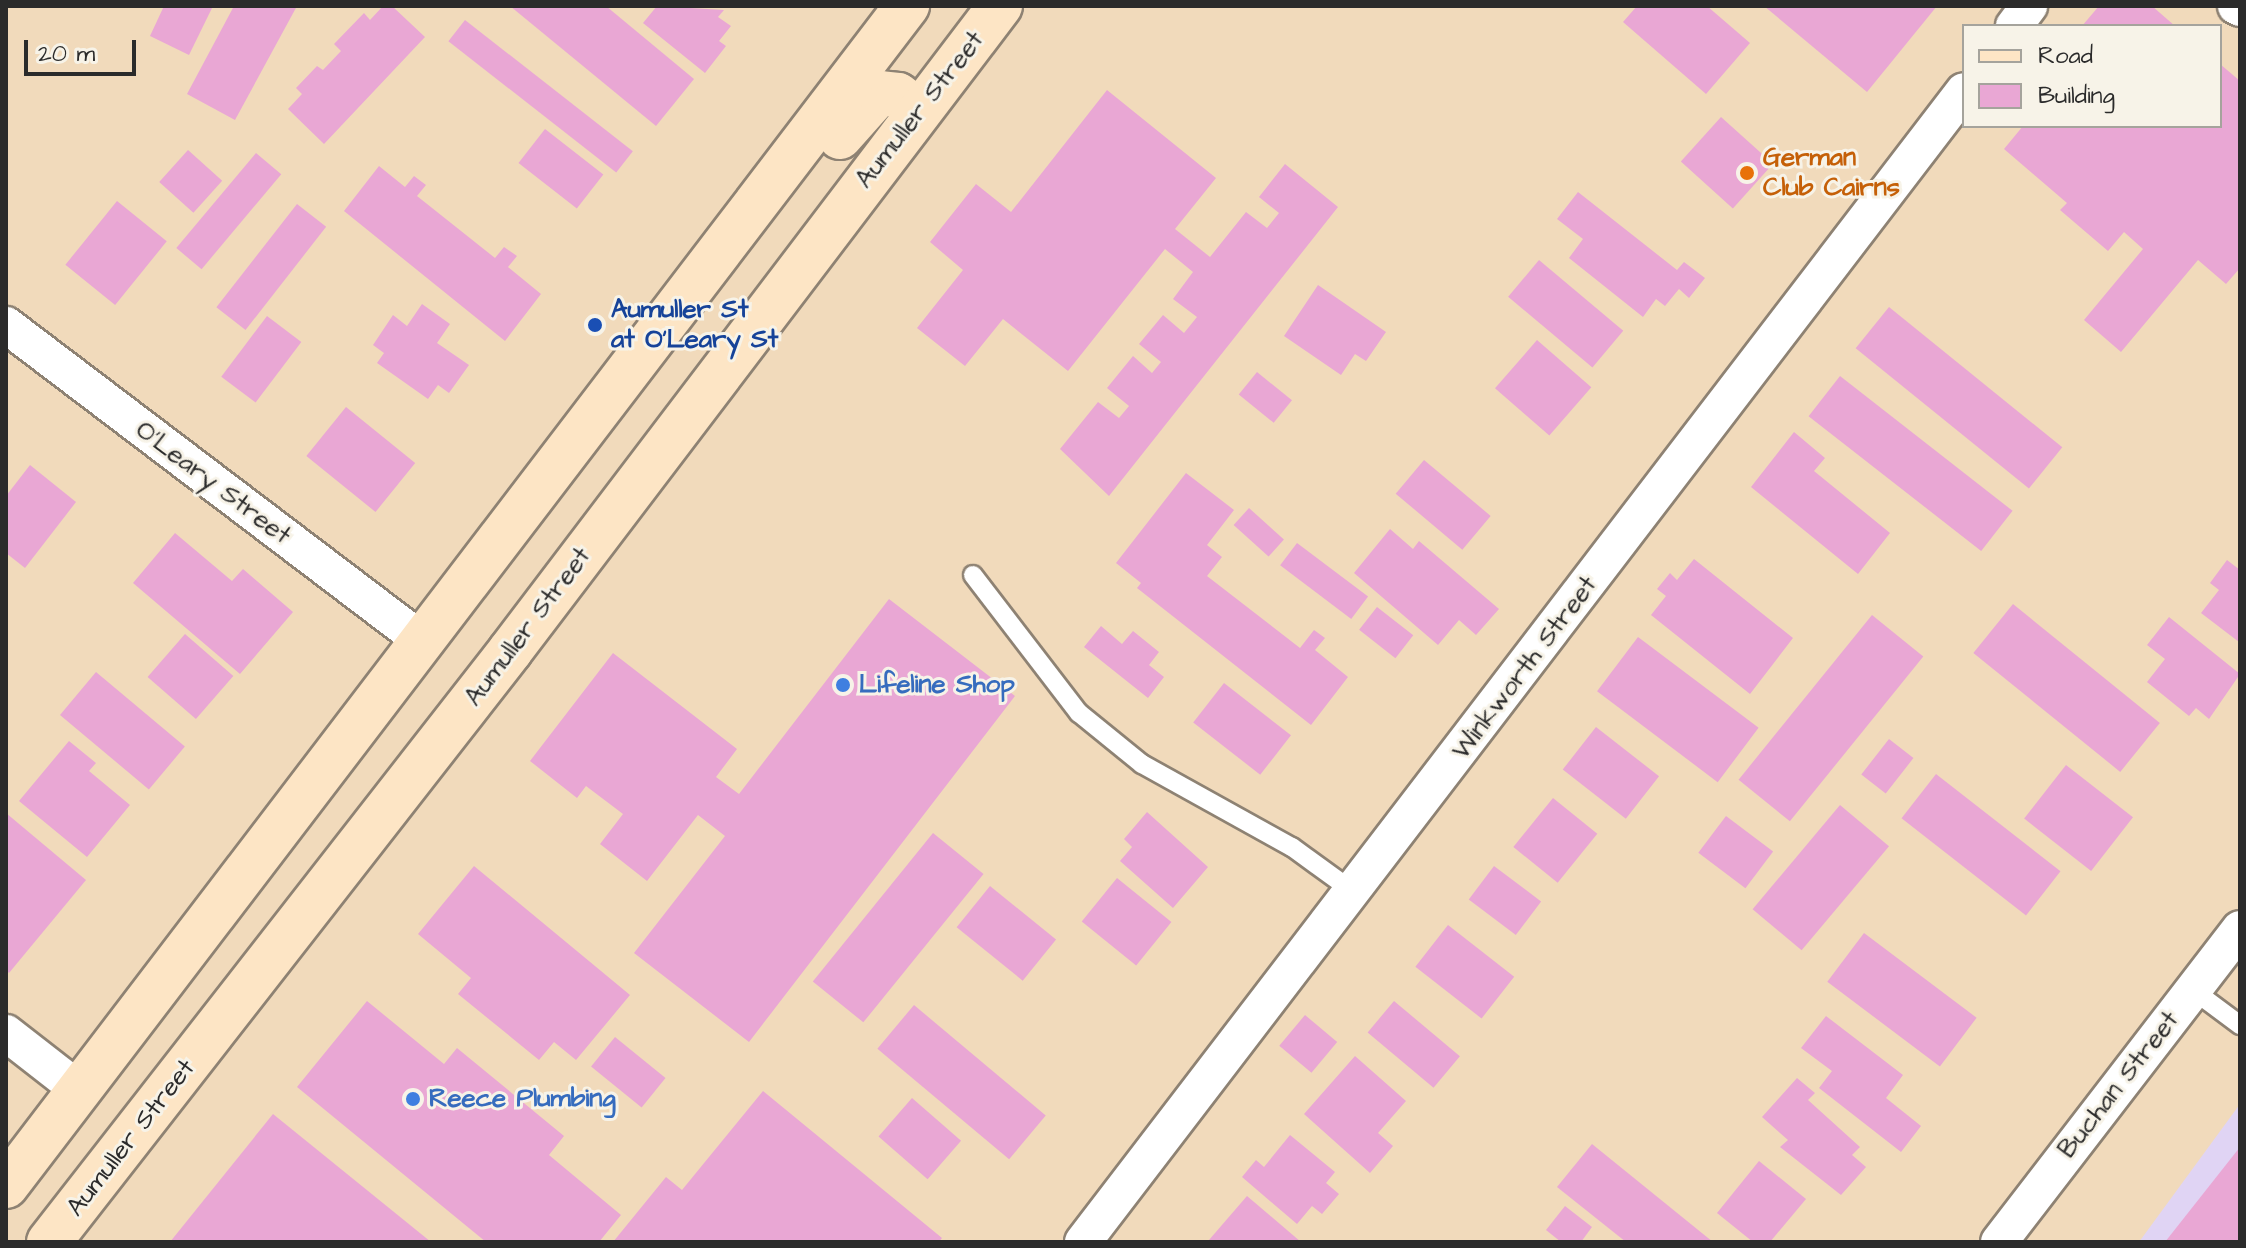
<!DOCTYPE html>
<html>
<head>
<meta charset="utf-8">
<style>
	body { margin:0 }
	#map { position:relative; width:2246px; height:1248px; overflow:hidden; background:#f1dabb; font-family:"Architects Daughter",sans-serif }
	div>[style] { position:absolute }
	.built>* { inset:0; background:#e0d4f4 }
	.building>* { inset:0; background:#e9a7d4; transform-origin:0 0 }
	.roads { filter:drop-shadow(2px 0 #8e8273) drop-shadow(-2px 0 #8e8273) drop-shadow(0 2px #8e8273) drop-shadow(0 -2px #8e8273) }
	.service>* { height:18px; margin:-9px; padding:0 9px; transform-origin:9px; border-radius:9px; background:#fff }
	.minor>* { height:36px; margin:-18px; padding:0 18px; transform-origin:18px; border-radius:18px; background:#fff }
	.secondary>* { height:44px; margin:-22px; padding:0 22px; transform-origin:22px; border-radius:22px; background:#fde5c5 }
	.dots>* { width:22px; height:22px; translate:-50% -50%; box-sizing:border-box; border:4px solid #f7f3e8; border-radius:50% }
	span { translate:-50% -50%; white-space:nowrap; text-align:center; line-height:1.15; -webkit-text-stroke:6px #f7f3e8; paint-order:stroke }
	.street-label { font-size:26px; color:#2b2b2b }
	.food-label { font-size:26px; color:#c56008; font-weight:700 }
	.left { translate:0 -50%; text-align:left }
	.transit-label { font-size:26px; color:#164399; font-weight:700 }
	.shop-label { font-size:26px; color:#366cbe; font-weight:700 }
	.frame { position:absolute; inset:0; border:8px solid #2b2b2b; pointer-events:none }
	.legend { position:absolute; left:1962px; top:24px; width:260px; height:104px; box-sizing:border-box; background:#f7f3e8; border:2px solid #a5a39c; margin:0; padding:10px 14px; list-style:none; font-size:24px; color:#2b2b2b }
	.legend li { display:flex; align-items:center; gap:16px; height:40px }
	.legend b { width:40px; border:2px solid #a5a39c }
	.scale { position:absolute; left:24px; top:40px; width:112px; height:36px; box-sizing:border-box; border:4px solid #2b2b2b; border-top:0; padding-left:10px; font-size:24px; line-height:28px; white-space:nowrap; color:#2b2b2b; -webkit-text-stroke:6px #f7f3e8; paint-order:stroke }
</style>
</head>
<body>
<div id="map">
	<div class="built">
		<i style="clip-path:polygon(2240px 1104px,2240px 1242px,2139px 1242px)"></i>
	</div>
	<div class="building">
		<i style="clip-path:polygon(164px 6px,213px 6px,189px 55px,150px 36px)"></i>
		<i style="clip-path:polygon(234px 6px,297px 6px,235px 120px,187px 94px)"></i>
		<i style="clip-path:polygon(383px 6px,392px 6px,425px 37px,324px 144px,288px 109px,302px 94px,296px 88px,317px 66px,323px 70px,341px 51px,334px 44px,364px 13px,370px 20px)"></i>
		<i style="clip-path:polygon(510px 6px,606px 6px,694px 79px,656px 126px)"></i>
		<i style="clip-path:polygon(657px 6px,724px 10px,718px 17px,731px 26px,719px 41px,726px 46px,705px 73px,643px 23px)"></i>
		<i style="clip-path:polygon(1637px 6px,1707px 6px,1750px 43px,1706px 94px,1623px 22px)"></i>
		<i style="clip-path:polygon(1764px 6px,1937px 6px,1867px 92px)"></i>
		<i style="clip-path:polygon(2099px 6px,2152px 6px,2175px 26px,2082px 26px)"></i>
		<i style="left:465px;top:20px;width:213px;height:27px;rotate:38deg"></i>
		<i style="clip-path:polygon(2220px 64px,2240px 81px,2240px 268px,2226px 284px,2198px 260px,2121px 352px,2084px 320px,2143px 249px,2124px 232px,2108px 251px,2060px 210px,2067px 203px,2004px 149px,2023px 126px,2220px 126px)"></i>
		<i style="clip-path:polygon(1107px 90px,1216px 178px,1175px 229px,1210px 257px,1246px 212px,1267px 228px,1279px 213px,1259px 197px,1285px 164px,1338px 207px,1109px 496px,1060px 449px,1098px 402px,1119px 418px,1129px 406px,1107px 388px,1133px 356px,1152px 373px,1161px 362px,1139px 344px,1163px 315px,1184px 333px,1197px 317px,1173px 299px,1193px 272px,1165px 249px,1068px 371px,1003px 319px,965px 366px,917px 328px,963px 270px,930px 242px,976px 184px,1011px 212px)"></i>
		<i style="left:1721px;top:117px;width:70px;height:60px;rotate:42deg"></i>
		<i style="left:545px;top:129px;width:74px;height:43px;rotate:38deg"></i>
		<i style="left:188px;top:150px;width:46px;height:43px;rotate:42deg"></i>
		<i style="left:256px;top:153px;width:33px;height:124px;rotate:40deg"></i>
		<i style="clip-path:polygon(379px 166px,405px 187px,414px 176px,426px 185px,417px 196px,495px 258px,504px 247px,517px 256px,508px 267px,541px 294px,505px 341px,344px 211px)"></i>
		<i style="clip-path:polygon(1578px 192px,1677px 270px,1684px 262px,1705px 278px,1689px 298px,1679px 289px,1665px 306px,1656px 299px,1643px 317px,1569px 258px,1583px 239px,1557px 219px)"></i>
		<i style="left:117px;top:201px;width:64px;height:82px;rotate:39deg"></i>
		<i style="left:297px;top:204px;width:37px;height:131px;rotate:38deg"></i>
		<i style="left:1539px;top:260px;width:110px;height:48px;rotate:40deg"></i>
		<i style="clip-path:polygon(1318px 285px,1386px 332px,1366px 361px,1355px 354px,1341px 375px,1284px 336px)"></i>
		<i style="clip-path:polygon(422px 304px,450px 324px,437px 343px,469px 365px,449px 393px,438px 385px,428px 399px,377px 363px,384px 353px,373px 345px,393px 315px,407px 326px)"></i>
		<i style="left:1889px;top:307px;width:223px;height:53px;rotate:39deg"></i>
		<i style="left:267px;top:316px;width:43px;height:76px;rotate:37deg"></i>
		<i style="left:1537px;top:340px;width:72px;height:64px;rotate:41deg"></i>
		<i style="left:1257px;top:372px;width:45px;height:29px;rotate:39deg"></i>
		<i style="left:1840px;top:376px;width:219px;height:51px;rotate:38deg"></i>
		<i style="left:346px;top:407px;width:89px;height:63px;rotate:39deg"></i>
		<i style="clip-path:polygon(1794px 432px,1825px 458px,1814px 471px,1890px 533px,1858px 574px,1751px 487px)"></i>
		<i style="left:1424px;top:460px;width:87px;height:44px;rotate:40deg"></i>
		<i style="clip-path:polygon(30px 465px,76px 502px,25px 568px,6px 553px,6px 496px)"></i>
		<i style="clip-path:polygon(1186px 473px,1234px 510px,1207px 545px,1222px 557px,1207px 576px,1300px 648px,1314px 630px,1325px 638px,1315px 650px,1348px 677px,1311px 725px,1137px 588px,1141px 583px,1116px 563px)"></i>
		<i style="left:1249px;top:508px;width:47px;height:23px;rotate:42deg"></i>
		<i style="clip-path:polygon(1390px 529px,1413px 549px,1419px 541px,1499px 609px,1476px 635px,1459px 620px,1438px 645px,1354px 573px)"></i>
		<i style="clip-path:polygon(175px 533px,232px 581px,243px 569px,293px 612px,240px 674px,133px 583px)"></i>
		<i style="left:1297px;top:543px;width:89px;height:28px;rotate:37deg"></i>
		<i style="clip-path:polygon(1694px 559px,1793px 638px,1750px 694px,1651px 615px,1666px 596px,1657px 589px,1670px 573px,1677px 580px)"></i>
		<i style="clip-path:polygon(2227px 560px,2240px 570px,2239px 642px,2201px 613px,2219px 590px,2210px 583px)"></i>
		<i style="clip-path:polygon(889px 599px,1015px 696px,749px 1042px,634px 953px,725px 836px,698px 815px,647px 881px,600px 844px,623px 814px,586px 786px,577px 798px,530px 761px,613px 653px,737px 749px,716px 777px,739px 794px)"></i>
		<i style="left:2013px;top:604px;width:189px;height:63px;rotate:39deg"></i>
		<i style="left:1377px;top:607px;width:46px;height:29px;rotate:38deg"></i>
		<i style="left:1872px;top:615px;width:66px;height:212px;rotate:39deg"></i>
		<i style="clip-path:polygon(2169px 617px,2240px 674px,2209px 719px,2196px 708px,2189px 716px,2147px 682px,2165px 659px,2147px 645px)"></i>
		<i style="clip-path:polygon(1101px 626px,1122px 644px,1133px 631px,1159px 652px,1149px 665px,1164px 677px,1148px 698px,1084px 647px)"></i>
		<i style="left:185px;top:634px;width:64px;height:57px;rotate:41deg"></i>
		<i style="left:1638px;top:637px;width:151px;height:68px;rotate:37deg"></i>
		<i style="left:96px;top:672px;width:116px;height:56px;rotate:40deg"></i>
		<i style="left:1224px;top:683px;width:85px;height:50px;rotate:38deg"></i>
		<i style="left:1596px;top:727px;width:80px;height:54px;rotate:38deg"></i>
		<i style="left:1889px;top:739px;width:31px;height:45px;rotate:38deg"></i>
		<i style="clip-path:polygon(69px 741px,96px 763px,89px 771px,130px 805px,87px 857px,19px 801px)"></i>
		<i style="left:2066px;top:765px;width:85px;height:68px;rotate:38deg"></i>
		<i style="left:1936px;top:774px;width:158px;height:56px;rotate:38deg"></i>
		<i style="left:1553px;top:798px;width:57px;height:63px;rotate:39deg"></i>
		<i style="left:1840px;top:805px;width:64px;height:136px;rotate:40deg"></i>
		<i style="clip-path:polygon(1147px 812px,1208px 867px,1173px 908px,1120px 861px,1132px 847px,1124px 839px)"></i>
		<i style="clip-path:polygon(6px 813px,86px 880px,9px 973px,6px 970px)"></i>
		<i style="left:1726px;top:816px;width:59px;height:46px;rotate:37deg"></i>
		<i style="left:933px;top:833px;width:65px;height:191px;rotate:39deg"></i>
		<i style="clip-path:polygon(474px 866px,630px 995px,576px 1060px,554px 1042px,539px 1060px,458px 994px,471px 978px,418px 934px)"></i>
		<i style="left:1494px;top:866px;width:59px;height:42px;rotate:37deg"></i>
		<i style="left:1117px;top:878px;width:70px;height:56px;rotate:39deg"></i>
		<i style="left:990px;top:886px;width:85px;height:53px;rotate:39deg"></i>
		<i style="left:1448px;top:925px;width:84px;height:53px;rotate:38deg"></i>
		<i style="left:1864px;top:933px;width:141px;height:61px;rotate:37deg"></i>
		<i style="clip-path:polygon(367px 1001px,444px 1064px,457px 1048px,564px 1136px,549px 1155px,621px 1215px,599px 1242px,486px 1242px,297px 1087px)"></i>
		<i style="left:1394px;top:1001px;width:86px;height:41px;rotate:40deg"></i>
		<i style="left:914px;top:1005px;width:172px;height:57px;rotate:40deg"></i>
		<i style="left:1305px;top:1015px;width:42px;height:40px;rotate:40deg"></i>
		<i style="clip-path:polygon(1826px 1016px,1903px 1075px,1886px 1098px,1921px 1126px,1901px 1152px,1819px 1088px,1832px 1071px,1801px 1048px)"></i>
		<i style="left:615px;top:1037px;width:65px;height:38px;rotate:39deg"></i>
		<i style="clip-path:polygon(1355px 1056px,1406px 1101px,1378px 1133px,1393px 1146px,1370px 1173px,1304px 1114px)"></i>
		<i style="clip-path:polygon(1797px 1078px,1815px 1093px,1808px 1100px,1860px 1147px,1852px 1155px,1866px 1167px,1841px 1195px,1780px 1147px,1788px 1140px,1762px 1117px)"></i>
		<i style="clip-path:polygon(763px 1091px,942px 1238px,939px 1242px,613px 1242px,666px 1177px,682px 1190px)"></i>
		<i style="left:912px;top:1098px;width:65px;height:51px;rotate:41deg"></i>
		<i style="clip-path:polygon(273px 1114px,431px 1242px,170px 1242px)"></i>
		<i style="clip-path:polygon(1290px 1135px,1335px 1172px,1326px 1183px,1339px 1194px,1322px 1214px,1312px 1206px,1297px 1224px,1242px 1177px,1256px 1160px,1264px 1167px)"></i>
		<i style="clip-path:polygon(1592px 1144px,1713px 1242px,1626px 1242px,1557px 1187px)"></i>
		<i style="clip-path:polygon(2240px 1147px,2240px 1242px,2165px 1242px)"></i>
		<i style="clip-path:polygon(1759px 1161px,1806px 1199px,1770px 1242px,1753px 1242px,1717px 1213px)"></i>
		<i style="clip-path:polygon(1247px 1196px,1301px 1242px,1209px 1240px)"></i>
		<i style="clip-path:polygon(1565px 1206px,1592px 1227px,1581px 1242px,1561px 1242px,1546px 1230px)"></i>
	</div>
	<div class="roads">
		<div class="service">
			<i style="left:973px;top:575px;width:174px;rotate:52.5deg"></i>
			<i style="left:1079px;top:713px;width:81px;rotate:39deg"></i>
			<i style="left:1142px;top:764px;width:171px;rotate:29deg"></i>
			<i style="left:1292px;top:847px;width:77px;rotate:36deg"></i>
			<i style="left:2193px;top:990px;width:59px;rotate:36.7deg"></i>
		</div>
		<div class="minor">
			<i style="left:2236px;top:6px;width:4px;rotate:27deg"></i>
			<i style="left:2014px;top:26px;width:25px;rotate:-53deg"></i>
			<i style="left:6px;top:325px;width:521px;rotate:37.2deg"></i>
			<i style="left:6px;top:1033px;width:91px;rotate:37.9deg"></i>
			<i style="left:1083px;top:1242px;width:1449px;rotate:-52.57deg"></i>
			<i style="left:1999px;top:1242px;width:395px;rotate:-52.4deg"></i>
		</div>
		<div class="secondary">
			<i style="left:840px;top:137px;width:59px;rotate:-48.4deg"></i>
			<i style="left:879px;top:93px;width:19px;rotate:6deg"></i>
			<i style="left:898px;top:95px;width:25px;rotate:37deg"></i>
			<i style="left:6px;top:1186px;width:1485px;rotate:-52.64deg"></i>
			<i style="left:49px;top:1242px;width:750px;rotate:-52.04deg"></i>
			<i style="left:510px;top:651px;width:810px;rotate:-52.78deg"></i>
		</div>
	</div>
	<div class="dots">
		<i style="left:1747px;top:173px;background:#e8710a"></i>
		<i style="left:595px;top:325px;background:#1a4fb4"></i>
		<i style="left:843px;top:685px;background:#3f7fe0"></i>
		<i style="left:413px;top:1099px;background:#3f7fe0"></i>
	</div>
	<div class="street-label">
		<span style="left:920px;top:110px;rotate:-52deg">Aumuller Street</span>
		<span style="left:213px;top:483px;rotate:37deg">O'Leary Street</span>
		<span style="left:528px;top:627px;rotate:-53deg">Aumuller Street</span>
		<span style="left:1525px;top:668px;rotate:-53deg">Winkworth Street</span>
		<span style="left:2119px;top:1085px;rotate:-52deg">Buchan Street</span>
		<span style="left:131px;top:1138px;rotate:-52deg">Aumuller Street</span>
	</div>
	<div class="food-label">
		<span class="left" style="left:1763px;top:173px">German<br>Club Cairns</span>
	</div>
	<div class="transit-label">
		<span class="left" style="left:611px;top:325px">Aumuller St<br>at O'Leary St</span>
	</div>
	<div class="shop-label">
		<span class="left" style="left:859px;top:685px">Lifeline Shop</span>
		<span class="left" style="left:429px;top:1099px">Reece Plumbing</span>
	</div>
	<div class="frame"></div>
	<ul class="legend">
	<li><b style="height:10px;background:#fde5c5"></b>Road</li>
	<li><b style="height:22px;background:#e9a7d4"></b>Building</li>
	</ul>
	<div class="scale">20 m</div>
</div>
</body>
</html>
